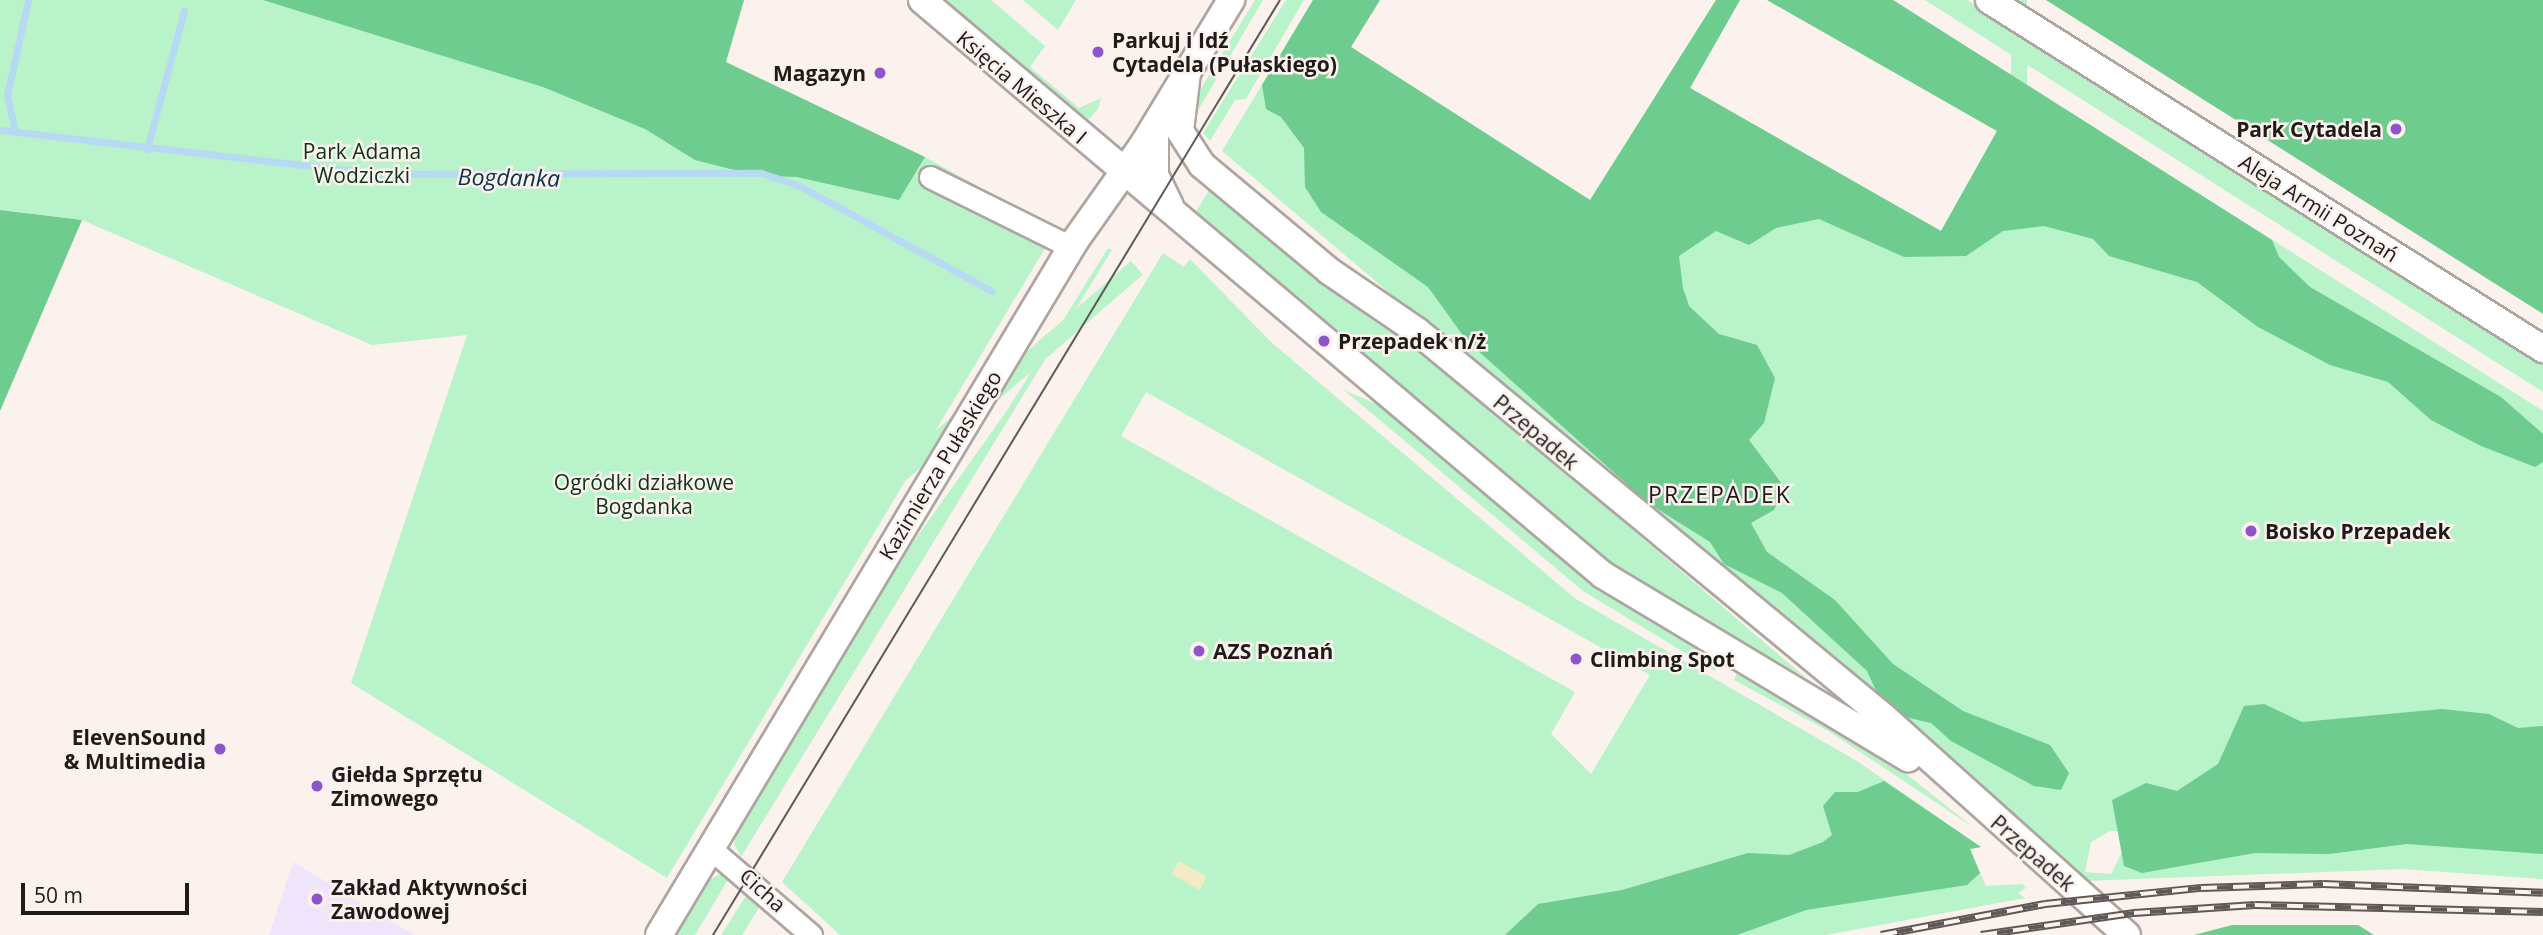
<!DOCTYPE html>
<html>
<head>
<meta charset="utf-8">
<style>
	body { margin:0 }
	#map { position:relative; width:2543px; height:935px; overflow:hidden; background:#fbf1ed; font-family:"Open Sans",sans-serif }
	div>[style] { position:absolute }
	.education>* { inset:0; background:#efe4f9 }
	.green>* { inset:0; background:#b9f3c9; transform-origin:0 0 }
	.forest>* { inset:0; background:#6ecc8e }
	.sand>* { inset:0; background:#f4eac4; transform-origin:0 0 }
	.stream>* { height:7px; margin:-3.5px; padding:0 3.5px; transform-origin:3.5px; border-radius:3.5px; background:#b8d9f4 }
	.roads { filter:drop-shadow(2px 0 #aea5a1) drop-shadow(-2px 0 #aea5a1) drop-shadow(0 2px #aea5a1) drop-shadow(0 -2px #aea5a1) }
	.minor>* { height:21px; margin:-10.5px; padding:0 10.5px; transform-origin:10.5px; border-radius:10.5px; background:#fff }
	.tertiary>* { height:26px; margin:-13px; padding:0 13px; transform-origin:13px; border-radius:13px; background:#fff }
	.tram>* { height:2px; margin:-1px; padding:0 1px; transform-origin:1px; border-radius:1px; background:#5e5957 }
	.rail>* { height:8px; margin-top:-4px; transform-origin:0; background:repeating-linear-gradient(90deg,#fbf1ed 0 16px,#5e5957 0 32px); box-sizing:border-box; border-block:2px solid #5e5957 }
	.dots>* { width:19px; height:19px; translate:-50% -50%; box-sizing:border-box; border:4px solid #fbf1ed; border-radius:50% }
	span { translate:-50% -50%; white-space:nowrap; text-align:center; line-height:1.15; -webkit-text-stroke:5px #fbf1ed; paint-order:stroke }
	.poi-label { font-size:21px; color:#1e1b19; font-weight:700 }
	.left { translate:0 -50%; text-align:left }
	.right { translate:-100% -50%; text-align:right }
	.street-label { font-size:21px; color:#1e1b19 }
	.park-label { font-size:21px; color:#0a331b }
	.water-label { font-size:23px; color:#0c314c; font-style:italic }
	.neighbourhood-label { font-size:23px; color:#1e1b19; letter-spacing:2px }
	.scale { position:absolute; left:21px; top:883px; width:168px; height:32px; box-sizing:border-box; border:4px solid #1e1b19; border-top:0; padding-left:9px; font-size:21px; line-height:24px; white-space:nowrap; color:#1e1b19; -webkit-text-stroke:5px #fbf1ed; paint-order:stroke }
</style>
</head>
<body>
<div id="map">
	<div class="education">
		<i style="clip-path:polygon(293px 862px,414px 935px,269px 935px)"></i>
	</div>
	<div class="green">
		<i style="clip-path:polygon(0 0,578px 0,925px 157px,1056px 230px,667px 878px,351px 683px,467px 335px,372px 345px,82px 220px,0 210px)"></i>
		<i style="clip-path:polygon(940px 0,991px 0,1045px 46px,1030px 67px,1079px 108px,1101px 98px,1098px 109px,1084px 124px)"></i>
		<i style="clip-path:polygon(1023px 0,1076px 0,1058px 30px)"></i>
		<i style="clip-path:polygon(1255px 0,1263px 0,1193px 119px,1200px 90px)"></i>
		<i style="clip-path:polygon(1286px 0,1304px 0,1246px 99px,1235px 100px,1210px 141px,1203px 133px)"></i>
		<i style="clip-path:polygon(evenodd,1313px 0,1380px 0,1351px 47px,1590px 200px,1716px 0,1740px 0,1690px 88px,1941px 231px,1997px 131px,1767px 0,1893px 0,2543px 411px,2543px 879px,2403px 869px,2084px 881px,1222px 151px,1313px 0,2110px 831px,2122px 831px,2122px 852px,2111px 874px,2085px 872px,2091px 842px,2110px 831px)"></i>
		<i style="clip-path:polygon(1925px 0,1967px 0,2543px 363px,2543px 392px)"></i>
		<i style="left:2011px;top:0;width:16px;height:629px"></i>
		<i style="clip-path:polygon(1210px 188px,1464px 386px,1806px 678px,1596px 555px,1193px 217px)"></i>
		<i style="clip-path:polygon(1108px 248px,1112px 250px,741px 857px,734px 844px,738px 829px,902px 558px,1008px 409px)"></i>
		<i style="clip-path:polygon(evenodd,1163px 253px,1184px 267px,1190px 259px,1271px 342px,1576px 599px,1857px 761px,1981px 847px,1970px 849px,1986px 886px,2022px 884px,2026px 888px,2018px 893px,2025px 898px,1826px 935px,840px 935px,782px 882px,1163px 253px,1146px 392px,1650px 675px,1591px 774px,1551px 734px,1575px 692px,1121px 436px,1146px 392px)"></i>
		<i style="left:1131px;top:261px;width:18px;height:715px;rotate:49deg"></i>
		<i style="clip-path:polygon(1344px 390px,1381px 406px,1594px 585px,1718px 661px,1715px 671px,1583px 591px)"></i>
		<i style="clip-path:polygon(1738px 671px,1881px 754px,1973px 827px,1830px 732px,1734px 680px)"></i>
		<i style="clip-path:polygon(720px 874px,730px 876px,695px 935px,674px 935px,705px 883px)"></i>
		<i style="clip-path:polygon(749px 891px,762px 903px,742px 935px,721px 935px)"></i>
	</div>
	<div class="forest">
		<i style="clip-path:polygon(263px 0,744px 0,726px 62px,925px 157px,899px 200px,797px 177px,758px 176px,695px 160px,645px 129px,543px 87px)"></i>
		<i style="clip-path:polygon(1313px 0,1380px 0,1351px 47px,1590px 200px,1716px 0,1740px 0,1690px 88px,1941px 231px,1997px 131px,1767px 0,1893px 0,2272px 240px,2279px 257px,2310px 287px,2501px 397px,2543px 434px,2543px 462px,2535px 467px,2481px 446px,2431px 420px,2388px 382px,2330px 365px,2258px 327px,2197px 282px,2109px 256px,2093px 239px,2044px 226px,2003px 231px,1966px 256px,1904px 257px,1819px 219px,1776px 228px,1749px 245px,1716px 231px,1679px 256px,1683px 288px,1689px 306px,1719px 334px,1757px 345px,1775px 378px,1764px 423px,1749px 440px,1785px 488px,1774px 510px,1751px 523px,1767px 552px,1835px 600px,1893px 664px,1963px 711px,2050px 745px,2069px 773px,2061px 790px,2034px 786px,1951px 741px,1931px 723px,1905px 717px,1878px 695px,1867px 671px,1782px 593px,1724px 564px,1710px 542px,1648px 503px,1467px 341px,1428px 287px,1321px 212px,1305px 187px,1304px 148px,1281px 117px,1266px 109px,1262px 85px)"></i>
		<i style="clip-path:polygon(2046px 0,2543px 0,2543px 314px)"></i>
		<i style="clip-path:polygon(0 210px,82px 220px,0 411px)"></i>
		<i style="clip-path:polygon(2264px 704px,2302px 722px,2442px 709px,2489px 714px,2518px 728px,2543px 726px,2543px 854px,2407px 844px,2329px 854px,2255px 853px,2142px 873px,2124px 866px,2112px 800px,2146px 783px,2177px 791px,2218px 764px,2244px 706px)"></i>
		<i style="clip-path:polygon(1884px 781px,1981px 847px,1970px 849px,1980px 873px,1967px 885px,1806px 910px,1737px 935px,1505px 935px,1538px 904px,1622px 890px,1748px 853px,1789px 855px,1823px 842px,1832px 835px,1823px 806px,1835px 792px,1858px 792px)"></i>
		<i style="clip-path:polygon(2232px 925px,2358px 925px,2374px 935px,2194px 935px)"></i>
	</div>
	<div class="sand">
		<i style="left:1179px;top:861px;width:32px;height:15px;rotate:30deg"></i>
	</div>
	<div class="stream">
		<i style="left:0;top:130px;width:385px;rotate:6.6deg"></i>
		<i style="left:382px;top:174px;width:379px;rotate:-0.2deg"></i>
		<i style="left:761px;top:173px;width:39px;rotate:18deg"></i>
		<i style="left:798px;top:185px;width:221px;rotate:28.7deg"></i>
		<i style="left:15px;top:132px;width:38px;rotate:-102deg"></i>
		<i style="left:7px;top:95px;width:97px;rotate:-77.5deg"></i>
		<i style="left:147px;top:149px;width:143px;rotate:-75deg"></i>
	</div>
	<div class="roads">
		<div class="minor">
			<i style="left:930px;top:177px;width:157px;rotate:26.4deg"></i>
			<i style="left:711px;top:849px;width:132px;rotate:40.7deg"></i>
		</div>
		<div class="tertiary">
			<i style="left:922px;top:0;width:891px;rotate:40.18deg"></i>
			<i style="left:1603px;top:575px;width:356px;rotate:31deg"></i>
			<i style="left:1989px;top:0;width:655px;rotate:32.21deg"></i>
			<i style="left:1187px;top:73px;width:58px;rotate:96.9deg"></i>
			<i style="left:1180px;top:131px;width:40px;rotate:57.1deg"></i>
			<i style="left:1202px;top:165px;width:165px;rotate:39.8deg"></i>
			<i style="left:1329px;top:271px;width:107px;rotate:34.3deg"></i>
			<i style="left:1417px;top:331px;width:607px;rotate:39.59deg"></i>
			<i style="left:1885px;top:718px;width:325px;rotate:41.9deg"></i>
			<i style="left:1155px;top:130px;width:45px;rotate:90deg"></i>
			<i style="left:1155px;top:175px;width:34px;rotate:64deg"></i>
			<i style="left:659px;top:935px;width:809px;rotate:-59.06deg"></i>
			<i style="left:1075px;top:241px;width:118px;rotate:-54.7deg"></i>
			<i style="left:1143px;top:145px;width:170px;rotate:-58.7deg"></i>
		</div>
	</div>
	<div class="tram">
		<i style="left:713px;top:935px;width:1093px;rotate:-58.77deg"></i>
	</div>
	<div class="rail">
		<i style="left:1881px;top:935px;width:167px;rotate:-10.7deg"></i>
		<i style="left:2045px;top:904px;width:157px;rotate:-5.9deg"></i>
		<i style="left:2201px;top:888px;width:122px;rotate:-1.9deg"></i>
		<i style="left:2323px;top:884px;width:220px;rotate:2.3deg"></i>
		<i style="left:1981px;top:935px;width:155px;rotate:-8.2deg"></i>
		<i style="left:2134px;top:913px;width:121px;rotate:-3.8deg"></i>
		<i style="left:2255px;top:905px;width:288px;rotate:1.4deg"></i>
	</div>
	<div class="dots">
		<i style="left:1098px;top:52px;background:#8e54cb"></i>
		<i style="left:880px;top:73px;background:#8e54cb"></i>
		<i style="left:2396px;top:129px;background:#8e54cb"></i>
		<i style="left:1324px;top:341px;background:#8e54cb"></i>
		<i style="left:2251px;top:531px;background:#8e54cb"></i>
		<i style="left:1199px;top:651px;background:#8e54cb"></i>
		<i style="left:1576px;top:659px;background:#8e54cb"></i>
		<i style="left:220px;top:749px;background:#8e54cb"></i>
		<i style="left:317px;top:786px;background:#8e54cb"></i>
		<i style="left:317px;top:899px;background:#8e54cb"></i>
	</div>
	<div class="poi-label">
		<span class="left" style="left:1112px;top:52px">Parkuj i Idź<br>Cytadela (Pułaskiego)</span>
		<span class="right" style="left:866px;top:73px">Magazyn</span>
		<span class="right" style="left:2382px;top:129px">Park Cytadela</span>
		<span class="left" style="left:1338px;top:341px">Przepadek n/ż</span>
		<span class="left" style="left:2265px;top:531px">Boisko Przepadek</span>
		<span class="left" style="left:1213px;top:651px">AZS Poznań</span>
		<span class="left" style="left:1590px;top:659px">Climbing Spot</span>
		<span class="right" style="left:206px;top:749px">ElevenSound<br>&amp; Multimedia</span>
		<span class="left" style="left:331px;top:786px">Giełda Sprzętu<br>Zimowego</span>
		<span class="left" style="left:331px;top:899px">Zakład Aktywności<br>Zawodowej</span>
	</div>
	<div class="street-label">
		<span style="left:1022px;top:87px;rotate:40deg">Księcia Mieszka I</span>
		<span style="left:2319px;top:208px;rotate:32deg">Aleja Armii Poznań</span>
		<span style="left:1536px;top:432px;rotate:40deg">Przepadek</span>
		<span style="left:940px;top:465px;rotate:-59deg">Kazimierza Pułaskiego</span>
		<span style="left:2033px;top:853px;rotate:41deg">Przepadek</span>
		<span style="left:763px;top:890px;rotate:42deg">Cicha</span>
	</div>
	<div class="park-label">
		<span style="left:362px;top:163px">Park Adama<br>Wodziczki</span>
		<span style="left:644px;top:494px">Ogródki działkowe<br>Bogdanka</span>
	</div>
	<div class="water-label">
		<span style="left:509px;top:177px;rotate:1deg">Bogdanka</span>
	</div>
	<div class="neighbourhood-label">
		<span style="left:1720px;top:494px">PRZEPADEK</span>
	</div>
	<div class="scale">50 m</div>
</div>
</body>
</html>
